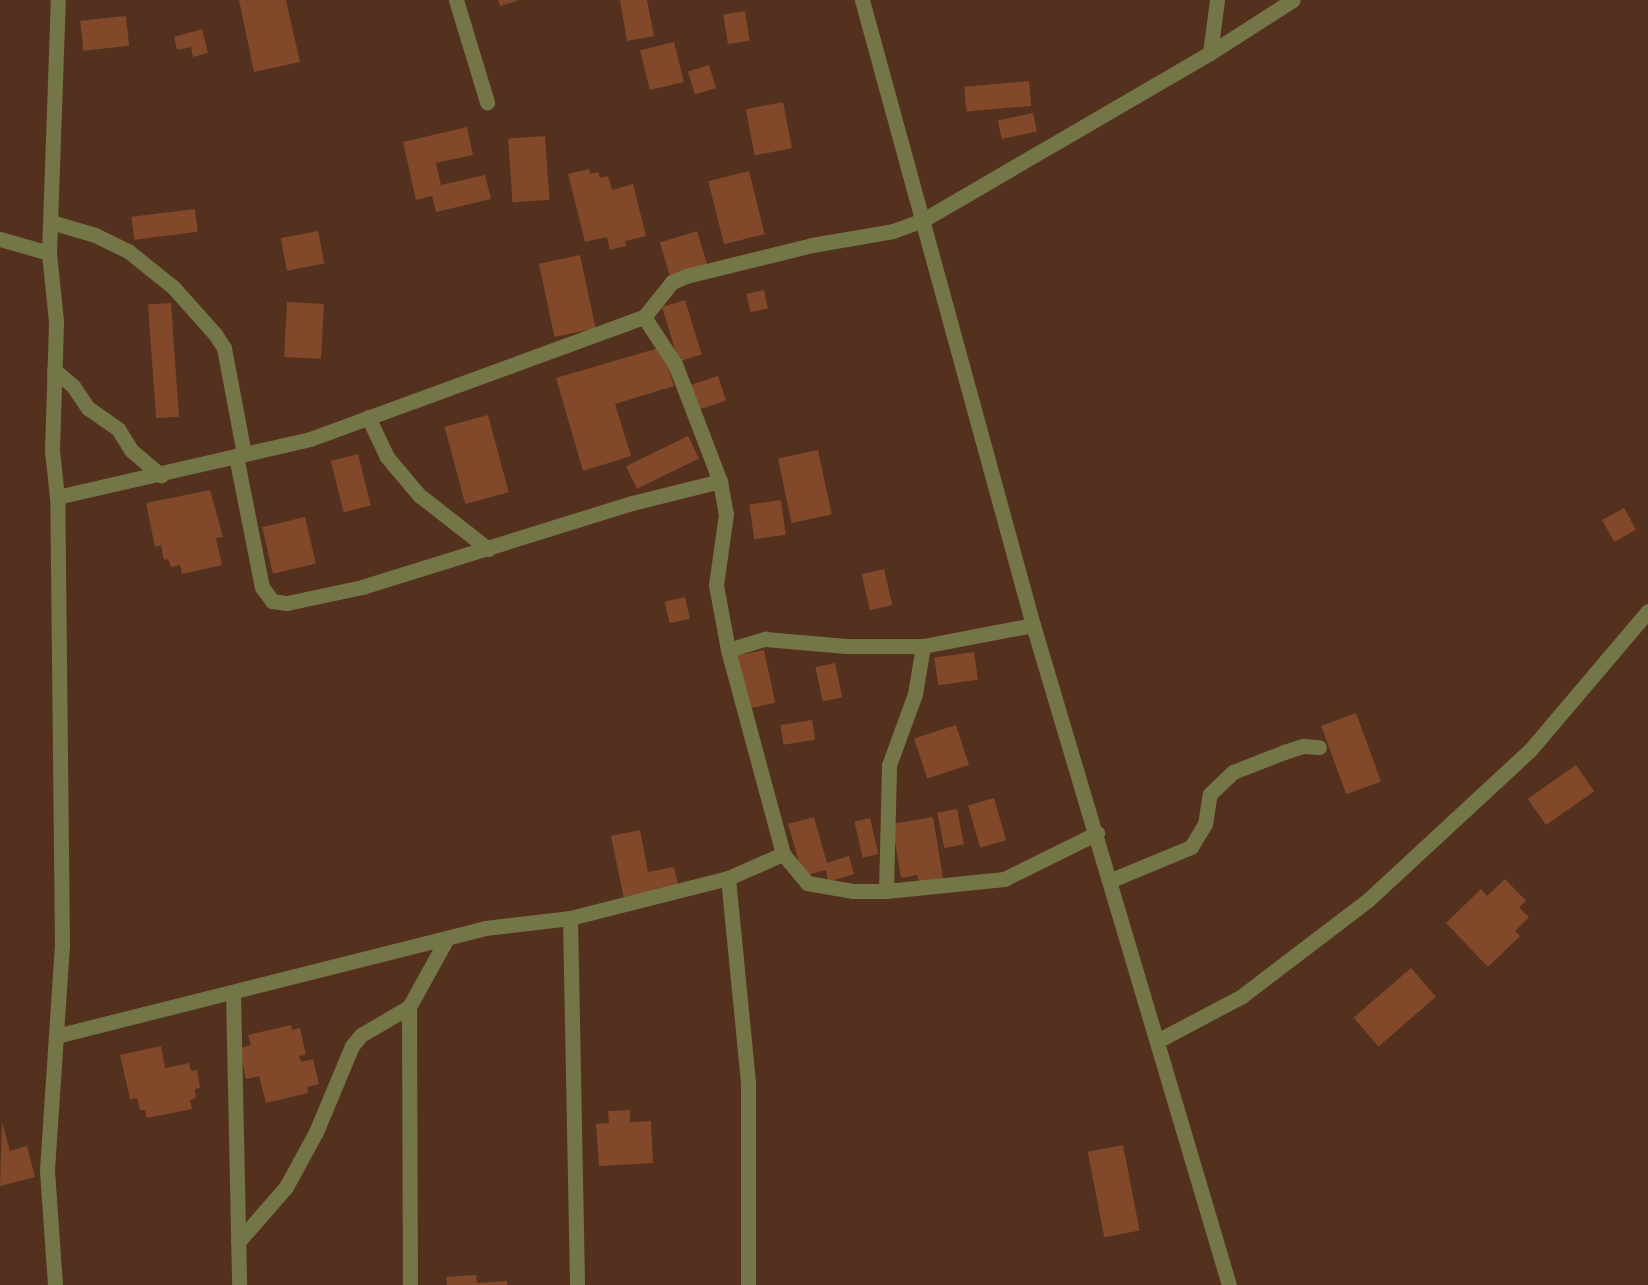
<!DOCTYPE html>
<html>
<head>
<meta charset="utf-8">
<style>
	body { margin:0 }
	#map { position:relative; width:1648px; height:1285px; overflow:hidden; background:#53311e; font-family:Ubuntu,sans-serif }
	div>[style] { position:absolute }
	.building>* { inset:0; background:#814929; transform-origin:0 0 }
	.minor>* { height:15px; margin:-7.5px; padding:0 7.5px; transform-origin:7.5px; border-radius:7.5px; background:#757647 }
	span { translate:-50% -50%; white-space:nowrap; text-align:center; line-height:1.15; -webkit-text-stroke:5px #482714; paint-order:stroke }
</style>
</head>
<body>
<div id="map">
	<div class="building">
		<i style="clip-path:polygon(239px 0,286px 0,300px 62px,254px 72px)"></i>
		<i style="clip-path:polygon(498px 0,517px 0,517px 1px,500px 6px)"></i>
		<i style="clip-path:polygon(620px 0,647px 0,654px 36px,627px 41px)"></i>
		<i style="left:745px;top:11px;width:30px;height:22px;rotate:81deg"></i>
		<i style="left:126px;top:16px;width:30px;height:46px;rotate:84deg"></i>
		<i style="clip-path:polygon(202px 29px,208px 53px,193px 57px,191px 47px,177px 50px,174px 37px)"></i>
		<i style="left:674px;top:42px;width:41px;height:35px;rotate:76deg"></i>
		<i style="left:709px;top:65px;width:24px;height:22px;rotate:73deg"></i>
		<i style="left:1029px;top:81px;width:25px;height:65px;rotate:85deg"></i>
		<i style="left:783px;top:102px;width:47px;height:38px;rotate:79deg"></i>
		<i style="left:1033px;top:113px;width:19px;height:36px;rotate:78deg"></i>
		<i style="clip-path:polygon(467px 127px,473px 155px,436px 163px,441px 185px,485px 175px,491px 199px,436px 212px,432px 196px,416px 200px,403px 142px)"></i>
		<i style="left:545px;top:136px;width:64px;height:37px;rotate:86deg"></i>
		<i style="clip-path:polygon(589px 169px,590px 174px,598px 172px,600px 178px,608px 176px,612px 190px,633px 184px,646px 236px,625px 241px,626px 246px,610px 250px,607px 237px,585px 242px,568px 174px)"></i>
		<i style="left:749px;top:171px;width:65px;height:42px;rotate:76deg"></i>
		<i style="left:195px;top:209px;width:23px;height:64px;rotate:83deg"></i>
		<i style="left:318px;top:231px;width:33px;height:38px;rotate:79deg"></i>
		<i style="left:697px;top:231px;width:37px;height:39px;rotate:73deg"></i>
		<i style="left:580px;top:255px;width:75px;height:42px;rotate:78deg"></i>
		<i style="left:764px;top:290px;width:19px;height:18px;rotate:78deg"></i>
		<i style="left:685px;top:300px;width:57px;height:24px;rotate:73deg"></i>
		<i style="left:287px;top:302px;width:37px;height:55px;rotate:3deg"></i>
		<i style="left:171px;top:303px;width:114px;height:23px;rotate:86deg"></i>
		<i style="clip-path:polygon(662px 347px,674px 386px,615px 404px,631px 456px,583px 471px,556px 378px)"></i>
		<i style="left:718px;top:376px;width:26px;height:32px;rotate:72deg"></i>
		<i style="left:488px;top:415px;width:80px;height:45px;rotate:75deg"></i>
		<i style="left:688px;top:436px;width:25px;height:69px;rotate:64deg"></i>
		<i style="left:818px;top:450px;width:66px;height:41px;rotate:78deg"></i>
		<i style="left:358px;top:454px;width:53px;height:28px;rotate:76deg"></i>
		<i style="clip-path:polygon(210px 490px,223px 537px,216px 538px,222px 565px,182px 574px,180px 565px,171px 567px,168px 559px,164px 560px,161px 545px,155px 547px,146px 503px)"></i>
		<i style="left:781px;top:500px;width:35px;height:32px;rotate:82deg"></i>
		<i style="left:1624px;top:508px;width:25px;height:25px;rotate:61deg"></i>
		<i style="left:305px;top:517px;width:48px;height:44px;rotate:77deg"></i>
		<i style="left:884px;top:569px;width:37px;height:23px;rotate:77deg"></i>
		<i style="left:685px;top:597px;width:22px;height:21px;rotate:77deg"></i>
		<i style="left:764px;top:650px;width:54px;height:29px;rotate:78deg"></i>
		<i style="left:974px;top:652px;width:28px;height:40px;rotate:82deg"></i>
		<i style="left:835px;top:663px;width:35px;height:20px;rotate:78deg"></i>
		<i style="left:1356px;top:713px;width:73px;height:37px;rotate:70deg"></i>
		<i style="left:812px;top:720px;width:20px;height:32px;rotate:81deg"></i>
		<i style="left:956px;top:725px;width:42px;height:44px;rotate:72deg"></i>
		<i style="left:1576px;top:765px;width:32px;height:59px;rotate:55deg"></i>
		<i style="left:994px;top:798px;width:44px;height:27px;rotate:74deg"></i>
		<i style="left:957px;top:809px;width:36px;height:20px;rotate:79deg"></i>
		<i style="clip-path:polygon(814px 817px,827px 863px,849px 856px,854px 874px,828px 882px,826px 870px,803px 876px,788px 824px)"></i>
		<i style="clip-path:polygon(933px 817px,943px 878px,919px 882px,917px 875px,901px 878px,892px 824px)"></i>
		<i style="left:870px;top:818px;width:37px;height:16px;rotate:77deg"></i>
		<i style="clip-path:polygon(640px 830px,648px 872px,674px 867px,679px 888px,624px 899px,611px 836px)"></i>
		<i style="clip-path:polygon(1505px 879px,1526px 901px,1519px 907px,1529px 917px,1515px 931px,1520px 936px,1488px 967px,1446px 923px,1481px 889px,1487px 896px)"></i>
		<i style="left:1411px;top:968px;width:38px;height:76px;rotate:49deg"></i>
		<i style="clip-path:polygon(291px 1025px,292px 1030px,300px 1028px,306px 1055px,299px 1056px,301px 1062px,313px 1059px,319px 1084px,307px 1087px,308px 1093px,266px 1103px,259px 1076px,246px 1079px,239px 1048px,251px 1045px,248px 1035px)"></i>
		<i style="clip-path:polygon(161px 1046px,165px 1068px,189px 1063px,191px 1071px,197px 1070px,200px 1088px,195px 1089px,196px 1098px,190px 1100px,192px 1109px,147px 1118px,145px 1110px,140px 1110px,137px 1098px,130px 1099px,120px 1055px)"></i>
		<i style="clip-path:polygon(630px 1110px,630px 1122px,651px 1121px,653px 1163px,599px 1166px,596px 1124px,609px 1123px,608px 1111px)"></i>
		<i style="clip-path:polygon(2px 1122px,10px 1151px,27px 1146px,35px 1177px,0 1186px)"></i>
		<i style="left:1123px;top:1145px;width:87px;height:36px;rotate:79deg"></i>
		<i style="clip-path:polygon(476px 1275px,477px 1283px,507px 1281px,507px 1285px,447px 1285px,446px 1277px)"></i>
	</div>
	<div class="minor">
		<i style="left:456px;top:0;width:107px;rotate:73.1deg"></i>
		<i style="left:862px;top:0;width:648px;rotate:74.7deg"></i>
		<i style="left:1033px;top:625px;width:688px;rotate:73.46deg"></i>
		<i style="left:1210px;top:53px;width:53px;rotate:-82.5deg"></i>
		<i style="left:51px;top:222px;width:46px;rotate:16.5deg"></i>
		<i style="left:95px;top:235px;width:37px;rotate:26deg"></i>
		<i style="left:128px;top:251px;width:58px;rotate:38.7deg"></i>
		<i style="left:173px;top:287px;width:63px;rotate:48.2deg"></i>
		<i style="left:215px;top:334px;width:17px;rotate:57deg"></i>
		<i style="left:224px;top:348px;width:108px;rotate:79.3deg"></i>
		<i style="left:0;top:239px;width:51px;rotate:15.9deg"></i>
		<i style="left:644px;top:317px;width:56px;rotate:56.6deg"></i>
		<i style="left:675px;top:364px;width:125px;rotate:69deg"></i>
		<i style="left:720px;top:481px;width:34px;rotate:80deg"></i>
		<i style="left:726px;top:514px;width:72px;rotate:98deg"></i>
		<i style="left:716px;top:585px;width:66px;rotate:79.5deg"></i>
		<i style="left:728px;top:650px;width:39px;rotate:-17deg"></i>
		<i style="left:765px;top:639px;width:81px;rotate:4.9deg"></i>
		<i style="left:846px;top:646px;width:77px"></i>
		<i style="left:923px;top:646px;width:112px;rotate:-10.8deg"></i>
		<i style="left:54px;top:370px;width:25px;rotate:40deg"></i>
		<i style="left:73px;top:386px;width:27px;rotate:56deg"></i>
		<i style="left:88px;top:408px;width:37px;rotate:35deg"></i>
		<i style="left:118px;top:429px;width:26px;rotate:58deg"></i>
		<i style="left:132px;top:451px;width:38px;rotate:40deg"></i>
		<i style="left:368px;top:417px;width:44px;rotate:64.6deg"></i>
		<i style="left:387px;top:457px;width:50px;rotate:49.9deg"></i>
		<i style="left:419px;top:495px;width:88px;rotate:38deg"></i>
		<i style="left:236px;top:456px;width:134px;rotate:78.8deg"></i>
		<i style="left:262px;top:587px;width:17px;rotate:54deg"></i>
		<i style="left:272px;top:601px;width:15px;rotate:8deg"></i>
		<i style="left:287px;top:603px;width:77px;rotate:-12deg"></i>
		<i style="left:362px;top:587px;width:283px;rotate:-17.3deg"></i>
		<i style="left:632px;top:503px;width:91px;rotate:-14deg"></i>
		<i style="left:57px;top:497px;width:260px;rotate:-12.9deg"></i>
		<i style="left:310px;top:439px;width:356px;rotate:-20.1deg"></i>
		<i style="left:644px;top:317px;width:45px;rotate:-51.3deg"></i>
		<i style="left:672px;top:282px;width:15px;rotate:-23deg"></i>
		<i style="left:686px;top:276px;width:130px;rotate:-13.8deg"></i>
		<i style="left:812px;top:245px;width:82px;rotate:-9.8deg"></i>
		<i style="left:893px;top:231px;width:32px;rotate:-20deg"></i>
		<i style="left:923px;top:220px;width:332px;rotate:-30.2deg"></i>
		<i style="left:1210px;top:53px;width:98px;rotate:-32.6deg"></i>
		<i style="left:728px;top:650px;width:211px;rotate:74.9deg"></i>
		<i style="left:783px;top:854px;width:38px;rotate:50deg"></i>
		<i style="left:807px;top:883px;width:47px;rotate:9.9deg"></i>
		<i style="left:853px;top:891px;width:33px"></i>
		<i style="left:886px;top:891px;width:119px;rotate:-5.8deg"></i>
		<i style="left:1004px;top:879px;width:104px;rotate:-26.3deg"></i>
		<i style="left:728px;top:878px;width:206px;rotate:84.4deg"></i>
		<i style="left:748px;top:1083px;width:202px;rotate:90deg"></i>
		<i style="left:1109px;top:881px;width:89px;rotate:-22.5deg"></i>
		<i style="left:1191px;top:847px;width:27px;rotate:-59deg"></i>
		<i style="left:1205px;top:824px;width:30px;rotate:-81deg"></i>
		<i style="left:1210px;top:794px;width:32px;rotate:-44deg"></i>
		<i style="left:1233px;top:772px;width:55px;rotate:-21.4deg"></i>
		<i style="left:1284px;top:752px;width:20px;rotate:-18deg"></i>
		<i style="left:1303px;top:746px;width:16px;rotate:4deg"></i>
		<i style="left:886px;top:891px;width:126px;rotate:-88.6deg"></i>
		<i style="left:889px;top:765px;width:76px;rotate:-69.9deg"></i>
		<i style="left:915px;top:694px;width:49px;rotate:-80.5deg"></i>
		<i style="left:570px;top:918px;width:367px;rotate:88.9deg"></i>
		<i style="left:233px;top:992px;width:293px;rotate:88.8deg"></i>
		<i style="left:409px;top:1007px;width:278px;rotate:89.8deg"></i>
		<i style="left:56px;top:1036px;width:442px;rotate:-14.1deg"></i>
		<i style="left:485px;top:928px;width:86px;rotate:-6.7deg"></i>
		<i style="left:570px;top:918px;width:163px;rotate:-14.2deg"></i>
		<i style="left:728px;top:878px;width:60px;rotate:-23.6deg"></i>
		<i style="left:1159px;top:1040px;width:94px;rotate:-27.9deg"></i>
		<i style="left:1242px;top:996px;width:158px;rotate:-37.3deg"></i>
		<i style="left:1368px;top:900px;width:222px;rotate:-42.8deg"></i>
		<i style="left:1531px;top:749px;width:181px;rotate:-49.7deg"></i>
		<i style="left:238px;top:1242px;width:73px;rotate:-48.9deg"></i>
		<i style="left:286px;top:1187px;width:63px;rotate:-61.4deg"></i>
		<i style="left:316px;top:1132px;width:93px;rotate:-67.3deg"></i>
		<i style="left:352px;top:1046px;width:14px;rotate:-51deg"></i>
		<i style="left:361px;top:1035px;width:56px;rotate:-30.3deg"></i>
		<i style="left:409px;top:1007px;width:77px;rotate:-61.1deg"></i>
		<i style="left:55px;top:1285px;width:115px;rotate:-94deg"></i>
		<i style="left:47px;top:1170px;width:225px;rotate:-86.2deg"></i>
		<i style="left:62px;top:946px;width:449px;rotate:-90.6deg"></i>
		<i style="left:57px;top:497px;width:46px;rotate:-96.2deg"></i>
		<i style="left:52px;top:451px;width:130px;rotate:-88.2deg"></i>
		<i style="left:56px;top:321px;width:68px;rotate:-95.9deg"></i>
		<i style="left:49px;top:253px;width:253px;rotate:-88deg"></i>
	</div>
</div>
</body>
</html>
